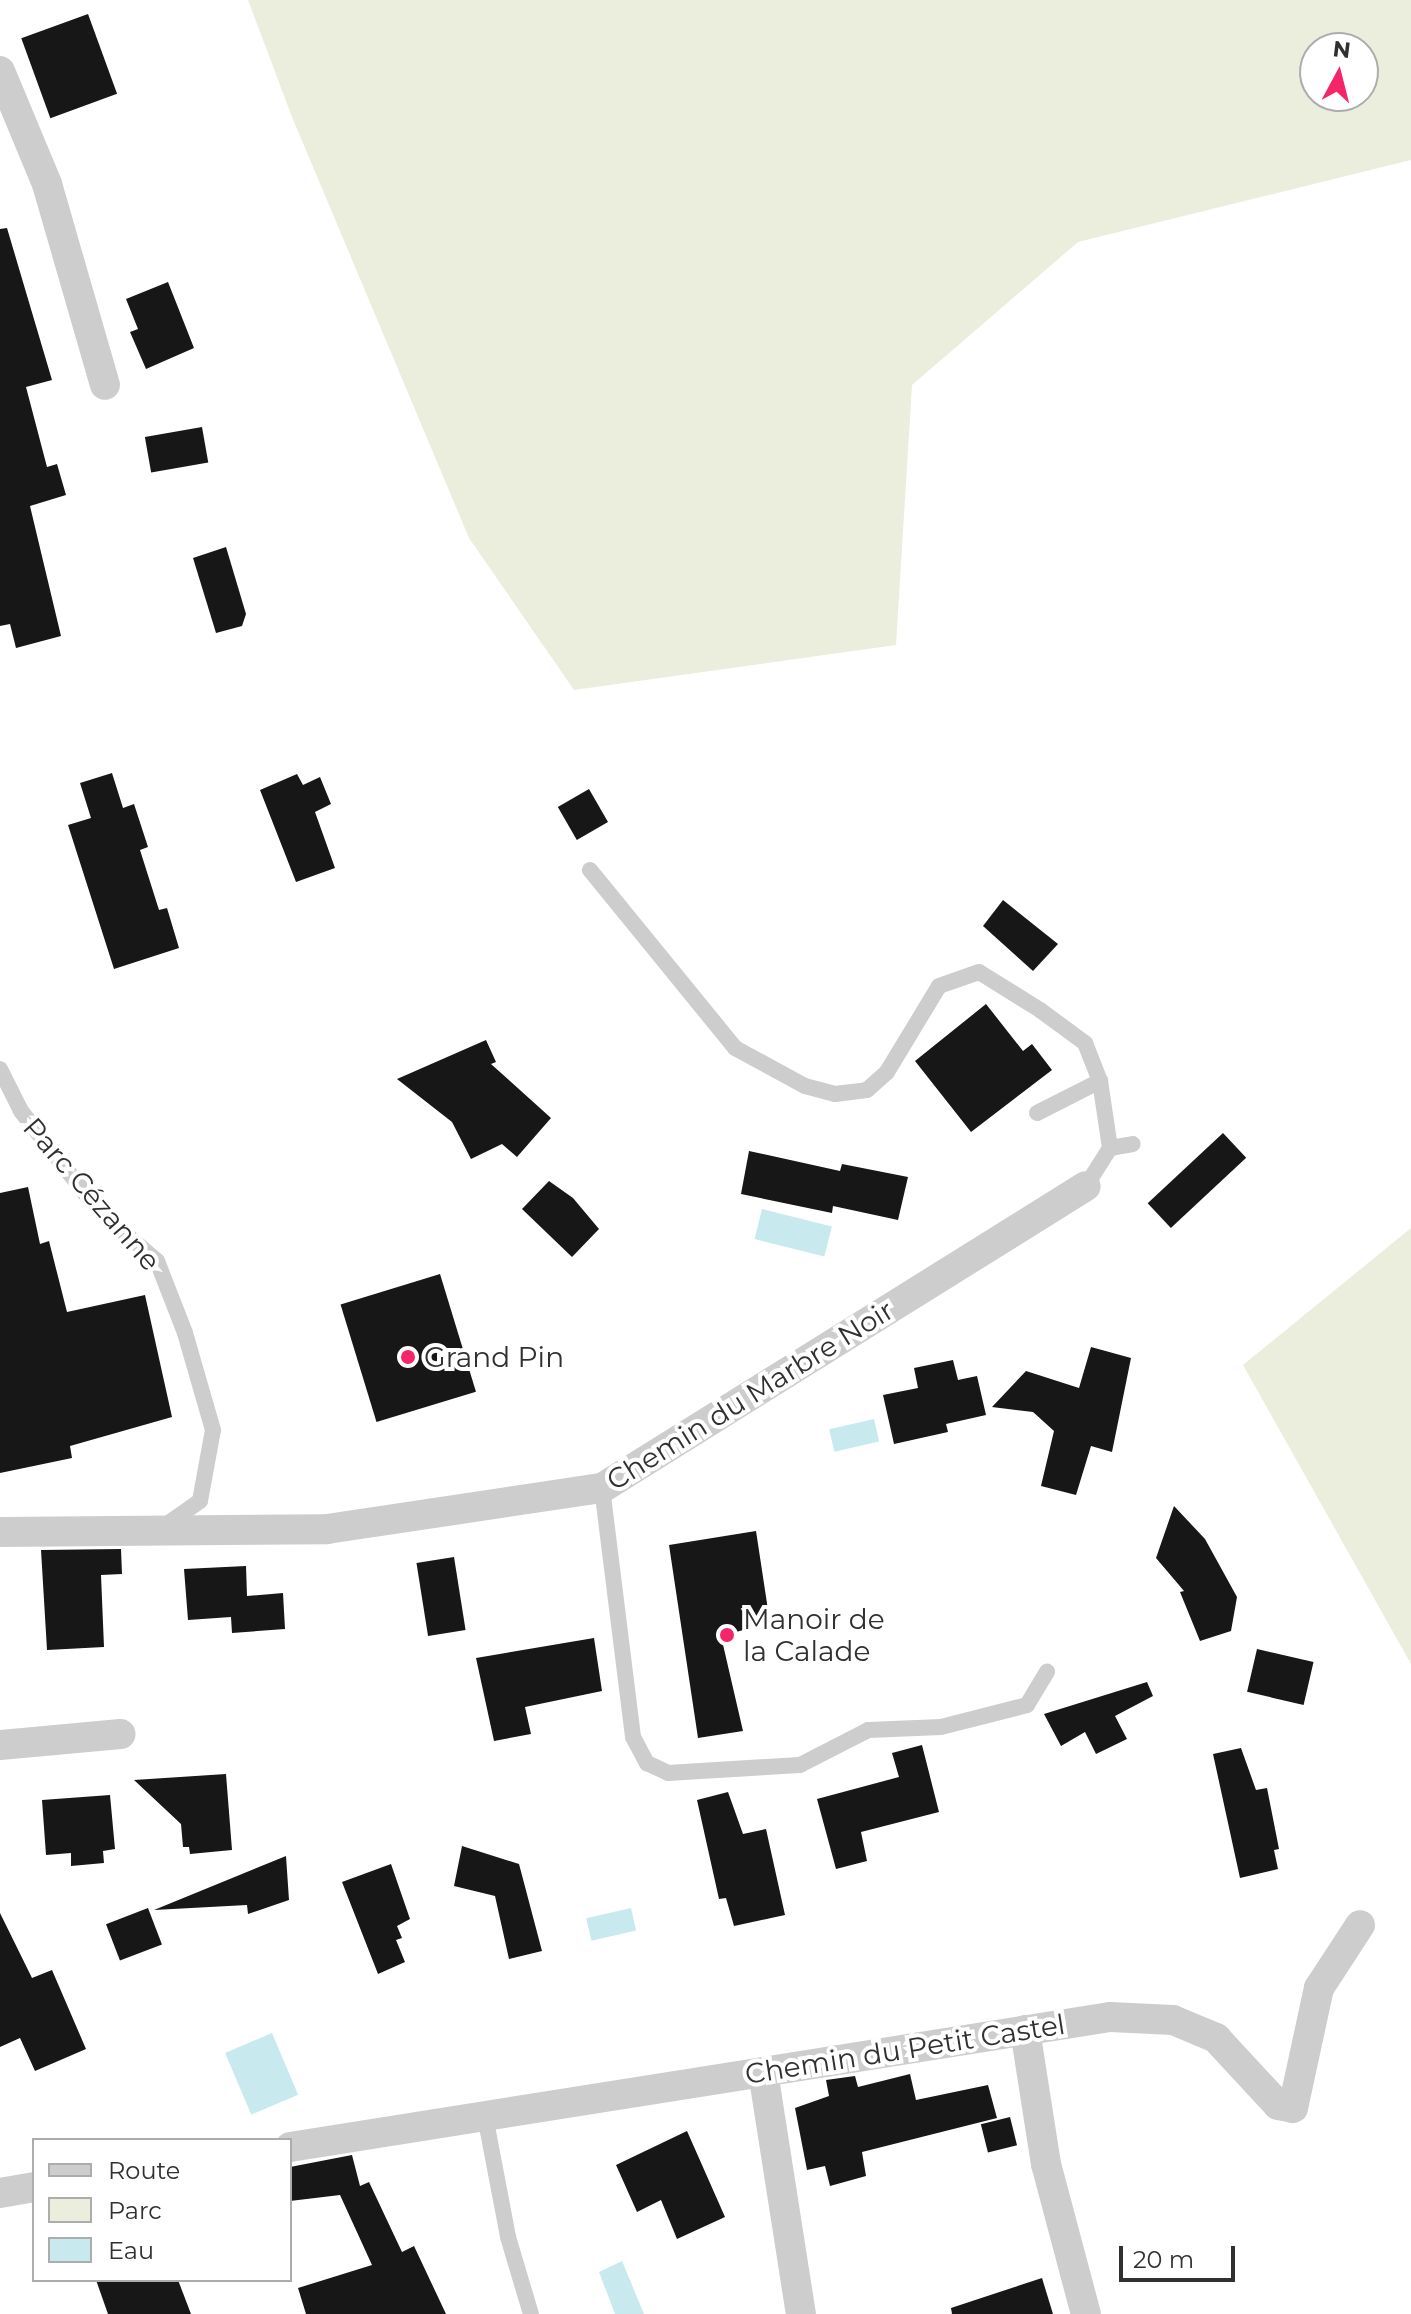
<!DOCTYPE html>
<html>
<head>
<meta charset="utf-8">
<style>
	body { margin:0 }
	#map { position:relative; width:1411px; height:2314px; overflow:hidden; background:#fff; font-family:Montserrat,sans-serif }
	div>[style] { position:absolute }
	.green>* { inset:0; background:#ebeedd }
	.water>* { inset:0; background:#c8eaef; transform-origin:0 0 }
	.building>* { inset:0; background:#171717; transform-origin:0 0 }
	.service>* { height:16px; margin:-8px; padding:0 8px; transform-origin:8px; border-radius:8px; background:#cdcdcd }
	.minor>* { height:30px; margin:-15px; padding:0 15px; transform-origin:15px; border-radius:15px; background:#cdcdcd }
	.dots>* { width:22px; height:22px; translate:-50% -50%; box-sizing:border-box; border:4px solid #fff; border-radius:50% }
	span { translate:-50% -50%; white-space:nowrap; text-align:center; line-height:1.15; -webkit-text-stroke:8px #fff; paint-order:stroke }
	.street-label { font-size:28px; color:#303030 }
	.poi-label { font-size:28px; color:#303030 }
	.left { translate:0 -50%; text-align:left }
	.legend { position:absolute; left:32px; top:2138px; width:260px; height:144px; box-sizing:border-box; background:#fff; border:2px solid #acacac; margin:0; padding:10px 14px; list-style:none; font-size:24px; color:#303030 }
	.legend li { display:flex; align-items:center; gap:16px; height:40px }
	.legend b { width:40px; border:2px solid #acacac }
	.north { position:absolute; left:1299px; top:32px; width:80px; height:80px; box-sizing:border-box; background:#fff; border:2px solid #acacac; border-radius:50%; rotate:7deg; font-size:22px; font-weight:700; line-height:32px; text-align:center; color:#303030 }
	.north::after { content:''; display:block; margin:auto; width:28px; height:36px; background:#f52569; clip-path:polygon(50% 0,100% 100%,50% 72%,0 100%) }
	.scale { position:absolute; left:1119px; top:2246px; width:116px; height:36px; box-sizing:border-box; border:4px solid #303030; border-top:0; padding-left:10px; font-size:24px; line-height:28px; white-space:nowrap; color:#303030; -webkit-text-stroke:6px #fff; paint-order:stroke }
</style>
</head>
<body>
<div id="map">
	<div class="green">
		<i style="clip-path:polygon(evenodd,248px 0,1411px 0,1411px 160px,1078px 242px,912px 385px,896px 645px,574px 690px,469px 538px,292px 117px,248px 0,1315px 48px,1363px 48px,1363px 96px,1315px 96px,1315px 48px)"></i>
		<i style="clip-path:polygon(1411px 1228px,1411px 1664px,1243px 1365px)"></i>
	</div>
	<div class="water">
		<i style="left:762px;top:1209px;width:72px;height:31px;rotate:14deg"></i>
		<i style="left:874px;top:1419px;width:23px;height:46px;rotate:77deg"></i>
		<i style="left:631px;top:1908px;width:23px;height:46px;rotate:77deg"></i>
		<i style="left:272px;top:2033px;width:67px;height:51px;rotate:67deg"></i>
		<i style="clip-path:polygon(622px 2261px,644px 2314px,615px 2314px,599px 2272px)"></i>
	</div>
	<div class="building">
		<i style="left:88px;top:14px;width:85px;height:71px;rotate:70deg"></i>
		<i style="clip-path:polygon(7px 228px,52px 380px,26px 387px,47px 467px,57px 464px,66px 495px,30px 506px,61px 636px,16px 648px,10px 624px,0 626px,0 229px)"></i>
		<i style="clip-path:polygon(168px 282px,194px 348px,146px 369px,130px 332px,138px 329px,126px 299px)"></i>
		<i style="left:202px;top:427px;width:36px;height:58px;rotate:80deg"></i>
		<i style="clip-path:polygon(226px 547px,246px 614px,242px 626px,216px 633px,193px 558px)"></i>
		<i style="clip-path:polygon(112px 773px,123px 808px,134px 804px,148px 847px,140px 850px,159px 910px,167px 908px,179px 948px,114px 969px,68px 825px,91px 818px,80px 783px)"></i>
		<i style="clip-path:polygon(297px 774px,303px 785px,320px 777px,331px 804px,315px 812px,335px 868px,296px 882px,260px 790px)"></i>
		<i style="left:589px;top:789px;width:38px;height:36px;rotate:60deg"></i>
		<i style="clip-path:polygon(1003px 900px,1058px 944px,1033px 971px,983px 926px)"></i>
		<i style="clip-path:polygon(986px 1004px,1023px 1051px,1032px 1044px,1052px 1070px,971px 1132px,915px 1061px)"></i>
		<i style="clip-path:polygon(486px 1040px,496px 1062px,491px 1064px,551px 1118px,517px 1157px,502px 1144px,471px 1159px,452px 1122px,397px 1079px)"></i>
		<i style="left:1223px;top:1133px;width:34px;height:103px;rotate:47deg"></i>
		<i style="clip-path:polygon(749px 1151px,840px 1171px,842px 1164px,908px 1177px,898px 1220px,833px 1206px,832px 1213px,741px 1194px)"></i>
		<i style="clip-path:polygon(549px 1181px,573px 1198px,599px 1229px,572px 1257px,522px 1209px)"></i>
		<i style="clip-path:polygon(28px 1187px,40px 1244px,49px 1241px,67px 1312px,145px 1295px,172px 1417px,70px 1446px,72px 1458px,0 1473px,0 1193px)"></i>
		<i style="left:440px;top:1274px;width:123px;height:104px;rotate:73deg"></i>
		<i style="clip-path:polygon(1091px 1347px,1131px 1358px,1112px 1452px,1091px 1446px,1076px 1495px,1041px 1486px,1054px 1431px,1033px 1412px,992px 1407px,1026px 1371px,1079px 1388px)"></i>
		<i style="clip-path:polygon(953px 1360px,958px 1380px,977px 1376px,986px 1415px,946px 1424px,948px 1432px,894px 1444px,883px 1395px,918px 1388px,914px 1368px)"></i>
		<i style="clip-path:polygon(1174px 1506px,1205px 1539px,1237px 1597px,1231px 1631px,1200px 1641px,1180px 1592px,1184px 1591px,1156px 1558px)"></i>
		<i style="clip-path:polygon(756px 1531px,770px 1623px,721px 1636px,743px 1731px,698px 1738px,669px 1545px)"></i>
		<i style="clip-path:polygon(121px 1549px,122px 1574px,101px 1575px,104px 1647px,47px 1650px,41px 1550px)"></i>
		<i style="left:454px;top:1557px;width:74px;height:38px;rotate:81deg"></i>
		<i style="clip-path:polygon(246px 1566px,247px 1596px,283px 1593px,285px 1629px,232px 1633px,231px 1617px,188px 1620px,184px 1569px)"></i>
		<i style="clip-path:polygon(594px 1638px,602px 1691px,525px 1707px,531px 1734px,494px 1741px,476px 1658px)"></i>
		<i style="left:1257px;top:1649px;width:58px;height:44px;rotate:13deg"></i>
		<i style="clip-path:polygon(1147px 1682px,1153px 1696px,1115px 1716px,1127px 1739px,1096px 1754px,1085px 1732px,1061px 1746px,1044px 1714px)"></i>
		<i style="clip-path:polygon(922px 1745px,939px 1812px,861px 1832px,867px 1861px,836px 1869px,817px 1799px,899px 1777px,892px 1753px)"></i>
		<i style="clip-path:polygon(1241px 1748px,1256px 1790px,1267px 1788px,1279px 1849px,1274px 1850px,1278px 1869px,1240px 1878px,1213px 1754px)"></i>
		<i style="clip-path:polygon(226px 1774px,232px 1850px,190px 1854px,189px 1847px,183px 1847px,181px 1824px,134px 1780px)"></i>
		<i style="clip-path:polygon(728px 1792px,743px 1834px,766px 1829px,785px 1915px,734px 1926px,726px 1898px,719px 1899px,697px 1800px)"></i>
		<i style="clip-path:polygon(110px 1795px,115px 1849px,103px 1851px,104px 1863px,71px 1866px,71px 1853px,46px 1855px,42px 1800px)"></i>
		<i style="clip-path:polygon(462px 1846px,519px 1864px,542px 1951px,509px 1959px,495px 1896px,454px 1886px)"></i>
		<i style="clip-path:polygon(286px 1856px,289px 1900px,248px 1914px,247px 1905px,154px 1910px)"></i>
		<i style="clip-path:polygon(391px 1864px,410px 1919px,397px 1926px,402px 1938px,396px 1940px,405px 1962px,378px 1974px,342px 1882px)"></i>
		<i style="left:148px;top:1908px;width:39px;height:45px;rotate:69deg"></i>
		<i style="clip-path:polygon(0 1913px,32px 1978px,52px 1970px,86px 2049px,35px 2071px,20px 2038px,0 2047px)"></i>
		<i style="clip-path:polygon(910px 2074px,916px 2100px,988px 2085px,997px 2118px,862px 2152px,866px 2176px,830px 2186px,825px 2166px,807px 2170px,795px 2108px,829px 2096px,826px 2080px,855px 2076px,858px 2087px)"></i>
		<i style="left:1010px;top:2117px;width:29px;height:30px;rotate:76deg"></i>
		<i style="clip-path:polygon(687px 2131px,725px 2217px,677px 2239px,661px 2200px,637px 2212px,616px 2165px)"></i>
		<i style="clip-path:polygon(352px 2155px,360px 2186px,369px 2182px,402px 2252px,414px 2246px,446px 2314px,306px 2314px,298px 2288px,372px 2265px,340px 2195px,290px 2201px,290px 2167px)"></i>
		<i style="clip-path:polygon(1042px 2278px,1053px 2314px,952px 2314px,951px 2308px)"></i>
		<i style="clip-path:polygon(96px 2280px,178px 2280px,191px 2314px,108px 2314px)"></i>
	</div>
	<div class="service">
		<i style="left:590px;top:870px;width:230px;rotate:50.8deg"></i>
		<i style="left:735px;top:1048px;width:80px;rotate:28.5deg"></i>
		<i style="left:805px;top:1086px;width:31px;rotate:15deg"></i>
		<i style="left:835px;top:1094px;width:32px;rotate:-7deg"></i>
		<i style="left:867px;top:1090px;width:27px;rotate:-42deg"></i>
		<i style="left:887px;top:1072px;width:100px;rotate:-58.8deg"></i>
		<i style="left:939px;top:986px;width:42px;rotate:-19.3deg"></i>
		<i style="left:979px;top:972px;width:72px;rotate:31.9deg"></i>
		<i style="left:1040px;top:1010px;width:56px;rotate:36.3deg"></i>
		<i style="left:1085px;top:1043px;width:41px;rotate:68.5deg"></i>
		<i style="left:1100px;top:1081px;width:68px;rotate:81.5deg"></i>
		<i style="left:1110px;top:1148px;width:45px;rotate:122.3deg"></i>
		<i style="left:0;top:1069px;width:47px;rotate:63.4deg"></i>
		<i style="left:21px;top:1111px;width:125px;rotate:52.1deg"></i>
		<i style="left:98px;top:1210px;width:78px;rotate:40.8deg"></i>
		<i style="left:157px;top:1261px;width:77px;rotate:68.7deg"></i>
		<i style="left:185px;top:1333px;width:101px;rotate:73.9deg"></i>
		<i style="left:213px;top:1430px;width:72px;rotate:100.4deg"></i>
		<i style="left:200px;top:1501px;width:45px;rotate:144.9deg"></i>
		<i style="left:1037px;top:1113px;width:71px;rotate:-26.9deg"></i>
		<i style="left:1110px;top:1148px;width:23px;rotate:-10deg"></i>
		<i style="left:602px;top:1488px;width:251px;rotate:82.9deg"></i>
		<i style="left:633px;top:1737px;width:30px;rotate:62deg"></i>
		<i style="left:647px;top:1763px;width:23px;rotate:25deg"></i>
		<i style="left:668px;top:1773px;width:132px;rotate:-3.5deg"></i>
		<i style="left:800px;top:1765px;width:76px;rotate:-27.2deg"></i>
		<i style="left:868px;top:1730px;width:73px;rotate:-2.4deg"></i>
		<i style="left:941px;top:1727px;width:89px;rotate:-14.3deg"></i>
		<i style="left:1027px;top:1705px;width:39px;rotate:-59deg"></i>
		<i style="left:485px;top:2116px;width:123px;rotate:79.2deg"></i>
		<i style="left:508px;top:2237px;width:80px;rotate:73.4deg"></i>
	</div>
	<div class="minor">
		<i style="left:0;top:71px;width:122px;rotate:67.4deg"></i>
		<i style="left:47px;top:184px;width:209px;rotate:73.9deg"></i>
		<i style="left:0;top:1532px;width:327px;rotate:-0.5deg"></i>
		<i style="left:327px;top:1529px;width:278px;rotate:-8.5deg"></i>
		<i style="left:602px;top:1488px;width:570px;rotate:-31.96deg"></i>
		<i style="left:0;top:1745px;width:121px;rotate:-5.2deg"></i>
		<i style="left:1025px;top:2030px;width:136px;rotate:81.1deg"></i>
		<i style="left:1046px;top:2164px;width:155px;rotate:75.1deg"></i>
		<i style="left:763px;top:2072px;width:245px;rotate:81.1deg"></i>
		<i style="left:290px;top:2147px;width:830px;rotate:-9.01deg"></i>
		<i style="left:1110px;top:2017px;width:63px;rotate:2.7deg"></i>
		<i style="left:1173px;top:2020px;width:47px;rotate:22.7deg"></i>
		<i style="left:1216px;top:2038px;width:91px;rotate:47.2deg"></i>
		<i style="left:1278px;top:2105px;width:15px;rotate:11deg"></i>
		<i style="left:1293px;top:2108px;width:123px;rotate:-77.8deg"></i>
		<i style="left:1319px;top:1988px;width:75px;rotate:-56.9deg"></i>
		<i style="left:0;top:2193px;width:35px;rotate:-10deg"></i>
	</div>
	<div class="dots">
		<i style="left:408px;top:1357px;background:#f52569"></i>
		<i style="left:727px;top:1635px;background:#f52569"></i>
	</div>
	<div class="street-label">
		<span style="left:92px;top:1194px;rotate:49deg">Parc Cézanne</span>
		<span style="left:750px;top:1395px;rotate:-32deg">Chemin du Marbre Noir</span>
		<span style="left:905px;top:2049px;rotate:-9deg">Chemin du Petit Castel</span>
	</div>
	<div class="poi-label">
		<span class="left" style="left:424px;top:1357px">Grand Pin</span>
		<span class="left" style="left:743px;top:1635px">Manoir de<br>la Calade</span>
	</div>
	<ul class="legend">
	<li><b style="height:10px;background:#cdcdcd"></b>Route</li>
	<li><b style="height:22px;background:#ebeedd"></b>Parc</li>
	<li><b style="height:22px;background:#c8eaef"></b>Eau</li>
	</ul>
	<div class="north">N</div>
	<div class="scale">20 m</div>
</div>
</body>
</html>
